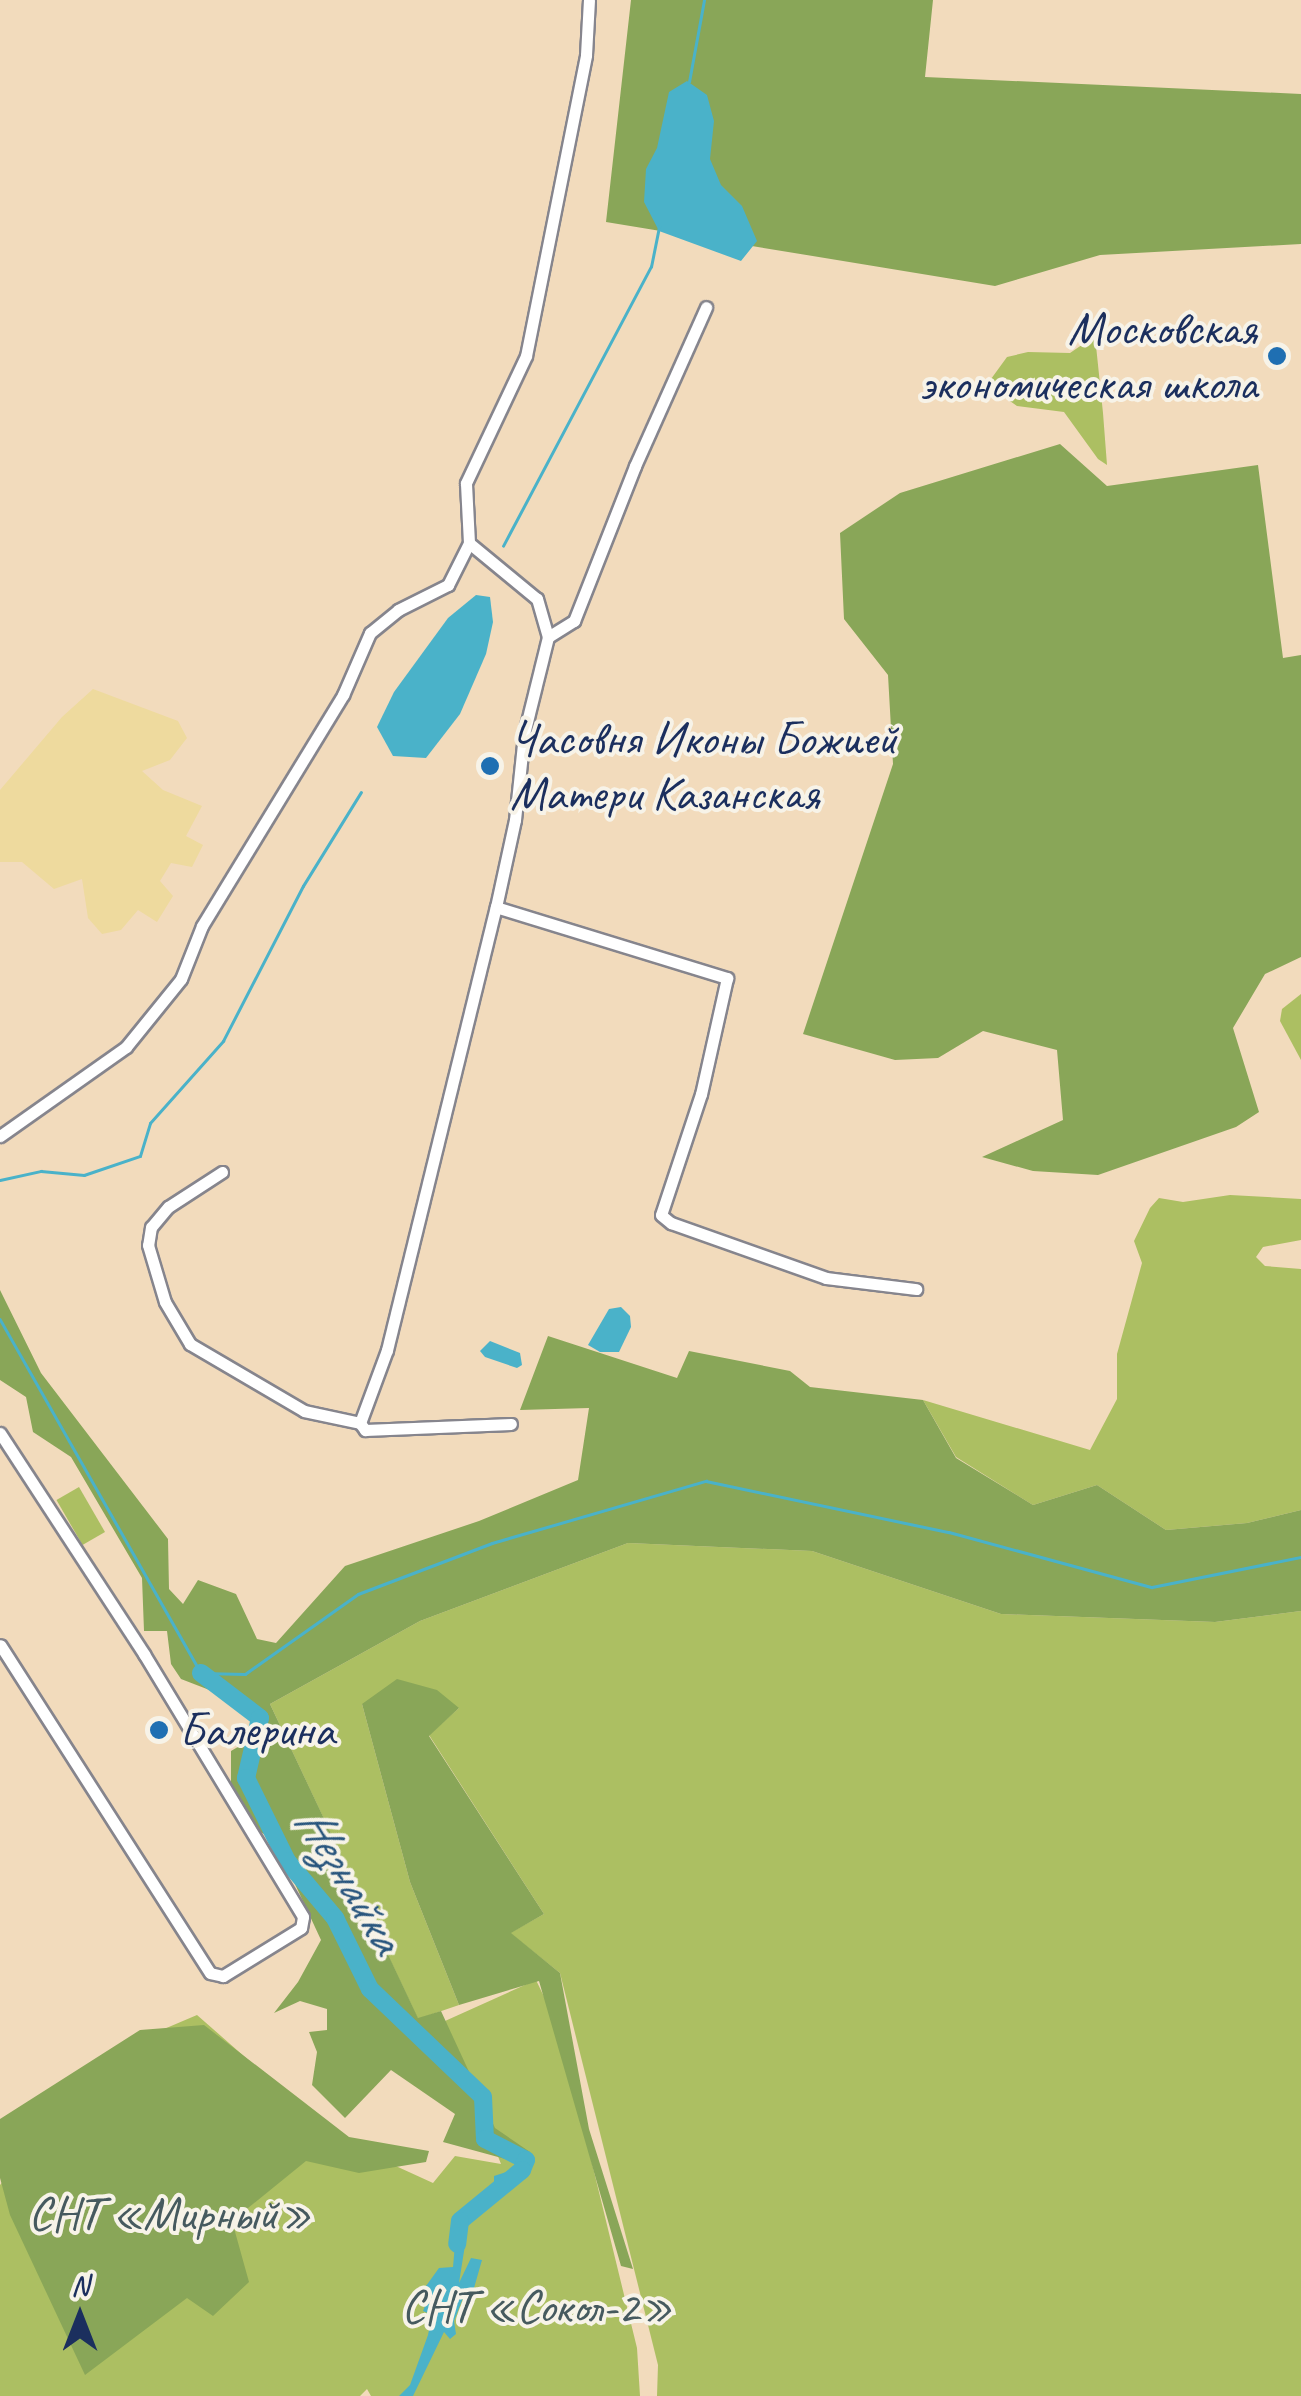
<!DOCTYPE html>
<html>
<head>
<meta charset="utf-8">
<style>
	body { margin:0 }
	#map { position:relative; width:1301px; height:2396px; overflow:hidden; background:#f2dbbc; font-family:Caveat,sans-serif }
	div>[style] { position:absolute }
	.green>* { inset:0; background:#acbf62; transform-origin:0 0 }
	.forest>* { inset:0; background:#89a658 }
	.sand>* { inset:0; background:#eeda9e }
	.water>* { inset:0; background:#4ab2c9 }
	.stream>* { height:2.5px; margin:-1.25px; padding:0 1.25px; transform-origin:1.25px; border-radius:1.25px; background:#4ab2c9 }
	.river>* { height:18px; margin:-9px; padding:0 9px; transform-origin:9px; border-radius:9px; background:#4ab2c9 }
	.roads { filter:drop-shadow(2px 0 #86858d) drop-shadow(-2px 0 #86858d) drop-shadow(0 2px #86858d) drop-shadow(0 -2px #86858d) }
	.minor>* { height:11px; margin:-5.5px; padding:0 5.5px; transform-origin:5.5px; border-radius:5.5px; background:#fff }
	.dots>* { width:28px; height:28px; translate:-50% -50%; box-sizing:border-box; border:5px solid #f7f3e8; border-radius:50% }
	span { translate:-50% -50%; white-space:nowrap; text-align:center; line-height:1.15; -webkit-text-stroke:8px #f7f3e8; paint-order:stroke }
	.poi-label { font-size:48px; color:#1b2f5e }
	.right { translate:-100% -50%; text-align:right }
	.left { translate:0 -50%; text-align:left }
	.park-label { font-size:48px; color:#465a5f }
	.water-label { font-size:50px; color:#29567e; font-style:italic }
	.north { position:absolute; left:30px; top:2266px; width:100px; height:100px; -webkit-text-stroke:8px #f7f3e8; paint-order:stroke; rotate:0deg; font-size:28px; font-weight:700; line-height:40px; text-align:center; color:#1b2f5e }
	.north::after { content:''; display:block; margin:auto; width:35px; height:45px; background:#1b2f5e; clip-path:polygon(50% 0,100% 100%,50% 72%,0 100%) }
</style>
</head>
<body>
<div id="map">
	<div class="green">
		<i style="clip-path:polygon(1095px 336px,1103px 413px,1107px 465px,1098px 459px,1064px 412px,1017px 406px,1000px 394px,991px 379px,1007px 357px,1028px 352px,1070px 353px)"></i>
		<i style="clip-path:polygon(1301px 994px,1301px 1060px,1280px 1021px,1282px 1009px)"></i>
		<i style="clip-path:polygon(1230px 1195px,1301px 1199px,1301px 1240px,1263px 1247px,1256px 1257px,1265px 1266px,1301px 1269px,1301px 1510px,1247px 1523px,1166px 1530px,1097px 1485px,1033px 1505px,956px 1457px,923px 1400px,1090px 1450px,1117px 1399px,1117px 1354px,1142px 1263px,1134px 1241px,1150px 1208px,1159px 1198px,1183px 1202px)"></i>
		<i style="left:79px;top:1487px;width:52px;height:26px;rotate:60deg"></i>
		<i style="clip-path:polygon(628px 1543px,812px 1551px,1001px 1614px,1215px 1622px,1301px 1611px,1301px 2396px,657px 2396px,658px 2365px,560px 1973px,510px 1933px,544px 1914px,429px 1735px,459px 1708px,362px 1704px,410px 1882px,459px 2005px,418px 2019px,270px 1704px,420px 1621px)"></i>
		<i style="clip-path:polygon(536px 1980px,559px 2028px,637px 2348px,640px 2396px,371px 2396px,367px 2389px,360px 2396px,0 2396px,0 2185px,117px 2049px,197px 2015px,341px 2141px,433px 2183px,455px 2156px,501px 2164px,445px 2021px)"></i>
	</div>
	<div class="forest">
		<i style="clip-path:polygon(631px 0,933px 0,925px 77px,1301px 94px,1301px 244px,1100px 255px,995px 286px,606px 222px)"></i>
		<i style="clip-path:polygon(1060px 444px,1107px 486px,1258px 465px,1283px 658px,1301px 655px,1301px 957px,1265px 974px,1233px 1028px,1259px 1112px,1236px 1127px,1098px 1175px,1033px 1171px,982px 1157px,1063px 1120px,1057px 1050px,983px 1031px,938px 1058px,895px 1060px,803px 1034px,893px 764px,888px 675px,844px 619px,840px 533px,900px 493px)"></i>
		<i style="clip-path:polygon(0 1290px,41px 1373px,168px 1539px,169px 1589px,183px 1604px,198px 1580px,236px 1594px,257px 1639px,276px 1643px,345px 1566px,479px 1521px,578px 1480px,589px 1408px,520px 1410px,548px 1336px,677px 1378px,689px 1351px,790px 1371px,810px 1387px,923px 1400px,956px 1458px,1033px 1505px,1097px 1485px,1166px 1530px,1247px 1523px,1301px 1510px,1301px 1611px,1215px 1622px,1001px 1614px,812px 1551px,628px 1543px,420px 1621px,270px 1704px,418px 2018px,441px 2011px,495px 2128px,530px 2152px,528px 2165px,443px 2142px,455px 2114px,391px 2070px,345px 2118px,312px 2085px,317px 2052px,309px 2032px,327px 2030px,327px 2009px,300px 2001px,274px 2013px,298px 1982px,321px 1940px,275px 1841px,248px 1824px,231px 1794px,231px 1751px,263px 1732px,225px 1696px,181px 1679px,171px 1664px,167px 1631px,144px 1631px,142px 1578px,71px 1457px,33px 1432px,26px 1397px,0 1380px)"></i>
		<i style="clip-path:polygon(397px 1679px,437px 1690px,459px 1708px,429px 1736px,544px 1914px,511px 1933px,560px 1973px,589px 2129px,633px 2269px,621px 2266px,539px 1981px,459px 2005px,410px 1882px,362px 1704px)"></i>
		<i style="clip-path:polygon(204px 2025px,349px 2137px,429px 2151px,426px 2162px,359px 2173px,306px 2161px,232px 2221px,249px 2282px,213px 2316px,187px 2298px,85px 2375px,10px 2215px,0 2178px,0 2119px,140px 2030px)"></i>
	</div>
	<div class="sand">
		<i style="clip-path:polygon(93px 689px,178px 721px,187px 738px,170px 760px,142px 771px,163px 790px,202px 806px,186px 836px,203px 845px,192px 867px,171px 863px,160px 881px,173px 896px,157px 922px,138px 910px,121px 930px,102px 934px,88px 918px,82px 879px,54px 889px,22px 862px,0 862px,0 790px,62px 717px)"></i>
	</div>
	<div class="water">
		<i style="clip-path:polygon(687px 81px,707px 95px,714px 121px,710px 159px,721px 185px,742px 206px,757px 241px,741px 261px,659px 231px,644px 202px,646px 169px,657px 148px,669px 92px)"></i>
		<i style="clip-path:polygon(476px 595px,490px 597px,493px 622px,486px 654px,460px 714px,426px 758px,393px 756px,377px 727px,394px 692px,448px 618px)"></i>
		<i style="clip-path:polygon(621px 1307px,630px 1316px,631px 1327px,619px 1352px,600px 1352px,588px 1345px,609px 1309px)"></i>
		<i style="clip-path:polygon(490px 1341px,520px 1353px,522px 1365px,517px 1368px,485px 1357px,480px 1351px)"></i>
		<i style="clip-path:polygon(521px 2167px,529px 2170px,526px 2178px,499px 2189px,488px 2200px,484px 2196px,494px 2187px,494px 2176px)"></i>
		<i style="clip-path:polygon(457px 2221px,464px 2221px,465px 2245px,459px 2283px,471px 2258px,482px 2260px,474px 2288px,463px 2298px,454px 2321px,456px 2334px,450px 2339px,444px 2332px,413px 2396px,399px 2396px,410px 2385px,428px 2335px,432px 2315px,423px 2311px,429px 2296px,426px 2286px,439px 2268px,453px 2267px)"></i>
	</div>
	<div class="stream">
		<i style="left:689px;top:82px;width:83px;rotate:-79.6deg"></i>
		<i style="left:503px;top:546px;width:316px;rotate:-62.1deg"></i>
		<i style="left:651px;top:267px;width:41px;rotate:-78.7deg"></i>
		<i style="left:0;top:1180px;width:42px;rotate:-12.4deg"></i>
		<i style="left:41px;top:1171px;width:43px;rotate:5.3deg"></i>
		<i style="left:84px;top:1175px;width:59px;rotate:-18.7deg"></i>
		<i style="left:140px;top:1156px;width:34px;rotate:-73deg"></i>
		<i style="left:150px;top:1123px;width:110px;rotate:-48.3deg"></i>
		<i style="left:223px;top:1041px;width:174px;rotate:-62.7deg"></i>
		<i style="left:303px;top:886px;width:110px;rotate:-58.3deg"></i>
		<i style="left:0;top:1319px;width:407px;rotate:60.4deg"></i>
		<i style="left:201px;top:1673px;width:44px;rotate:1.3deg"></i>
		<i style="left:245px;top:1674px;width:138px;rotate:-35.3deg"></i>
		<i style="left:358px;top:1594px;width:143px;rotate:-20.8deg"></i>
		<i style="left:492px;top:1543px;width:223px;rotate:-16.2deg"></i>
		<i style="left:706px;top:1481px;width:248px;rotate:11.9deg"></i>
		<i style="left:949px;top:1532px;width:210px;rotate:15.2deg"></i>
		<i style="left:1152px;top:1587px;width:152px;rotate:-11.4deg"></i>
	</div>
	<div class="river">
		<i style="left:201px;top:1673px;width:74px;rotate:37.3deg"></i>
		<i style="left:260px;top:1718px;width:62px;rotate:103.1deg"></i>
		<i style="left:246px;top:1778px;width:93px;rotate:63.7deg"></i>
		<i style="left:287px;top:1861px;width:75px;rotate:49.9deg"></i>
		<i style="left:335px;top:1918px;width:79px;rotate:63.8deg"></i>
		<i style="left:370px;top:1989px;width:156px;rotate:43.7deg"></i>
		<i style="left:483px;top:2097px;width:42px;rotate:87.3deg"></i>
		<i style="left:485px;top:2139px;width:46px;rotate:27.1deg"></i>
		<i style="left:526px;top:2160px;width:11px;rotate:112deg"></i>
		<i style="left:522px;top:2170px;width:80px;rotate:140.6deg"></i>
		<i style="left:460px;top:2221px;width:23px;rotate:97deg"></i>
	</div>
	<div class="roads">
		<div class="minor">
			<i style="left:548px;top:637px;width:31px;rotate:-32deg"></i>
			<i style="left:574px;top:621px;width:167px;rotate:-68.5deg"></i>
			<i style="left:635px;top:466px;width:174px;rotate:-65.9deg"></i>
			<i style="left:496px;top:907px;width:242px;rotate:17.1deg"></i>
			<i style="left:727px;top:978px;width:119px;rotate:102.6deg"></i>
			<i style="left:701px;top:1094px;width:127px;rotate:108.3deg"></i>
			<i style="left:661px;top:1215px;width:13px;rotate:39deg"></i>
			<i style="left:671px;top:1223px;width:164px;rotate:19.5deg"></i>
			<i style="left:826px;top:1278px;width:91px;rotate:7deg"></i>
			<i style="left:0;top:1136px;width:154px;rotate:-35.2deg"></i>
			<i style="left:126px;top:1047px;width:87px;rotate:-51deg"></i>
			<i style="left:181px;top:979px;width:57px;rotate:-68.4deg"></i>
			<i style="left:202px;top:926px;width:271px;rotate:-58.6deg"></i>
			<i style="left:343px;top:695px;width:68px;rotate:-66.5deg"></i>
			<i style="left:370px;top:633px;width:36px;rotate:-39deg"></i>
			<i style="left:398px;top:610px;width:56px;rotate:-26.6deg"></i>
			<i style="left:448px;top:585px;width:47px;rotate:-63.4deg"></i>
			<i style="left:469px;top:543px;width:60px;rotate:-92.9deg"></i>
			<i style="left:466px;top:483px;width:140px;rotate:-64.7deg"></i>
			<i style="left:526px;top:356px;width:307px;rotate:-78.7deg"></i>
			<i style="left:586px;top:55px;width:55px;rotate:-86.9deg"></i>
			<i style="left:222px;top:1172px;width:64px;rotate:147.1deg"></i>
			<i style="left:168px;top:1207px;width:26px;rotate:130deg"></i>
			<i style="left:151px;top:1227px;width:18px;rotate:99deg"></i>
			<i style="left:148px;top:1245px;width:59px;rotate:73.4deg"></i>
			<i style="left:165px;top:1302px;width:49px;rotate:59.2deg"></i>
			<i style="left:190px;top:1344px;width:132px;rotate:30.4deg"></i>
			<i style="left:304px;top:1411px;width:57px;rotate:12.1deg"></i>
			<i style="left:360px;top:1423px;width:9px;rotate:54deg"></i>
			<i style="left:365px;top:1430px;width:146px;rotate:-2.4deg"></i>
			<i style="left:360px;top:1423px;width:78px;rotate:-69.7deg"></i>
			<i style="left:387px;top:1350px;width:456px;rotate:-76.2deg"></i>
			<i style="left:496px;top:907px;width:89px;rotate:-77.7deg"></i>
			<i style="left:515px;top:820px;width:86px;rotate:-84deg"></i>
			<i style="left:524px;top:734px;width:100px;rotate:-76.1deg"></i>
			<i style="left:548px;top:637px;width:40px;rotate:-106deg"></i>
			<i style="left:537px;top:599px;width:88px;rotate:-140.5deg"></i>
			<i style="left:0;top:1433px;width:264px;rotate:56.9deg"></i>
			<i style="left:144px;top:1654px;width:307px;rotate:58.8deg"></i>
			<i style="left:303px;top:1917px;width:11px;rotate:100deg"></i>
			<i style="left:301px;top:1928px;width:92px;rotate:148.4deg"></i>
			<i style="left:223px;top:1976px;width:13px;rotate:-167deg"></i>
			<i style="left:210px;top:1973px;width:389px;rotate:-122.6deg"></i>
		</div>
	</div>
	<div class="dots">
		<i style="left:1277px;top:356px;background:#1f6fb2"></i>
		<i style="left:490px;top:766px;background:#1f6fb2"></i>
		<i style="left:159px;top:1730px;background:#1f6fb2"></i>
	</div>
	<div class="poi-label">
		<span class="right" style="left:1257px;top:356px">Московская<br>экономическая школа</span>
		<span class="left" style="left:510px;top:766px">Часовня Иконы Божией<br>Матери Казанская</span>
		<span class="left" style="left:179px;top:1730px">Балерина</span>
	</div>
	<div class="park-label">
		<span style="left:170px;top:2214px">СНТ «Мирный»</span>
		<span style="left:537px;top:2307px">СНТ «Сокол-2»</span>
	</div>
	<div class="water-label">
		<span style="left:350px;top:1879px;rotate:59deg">Незнайка</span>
	</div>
	<div class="north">N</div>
</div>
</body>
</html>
